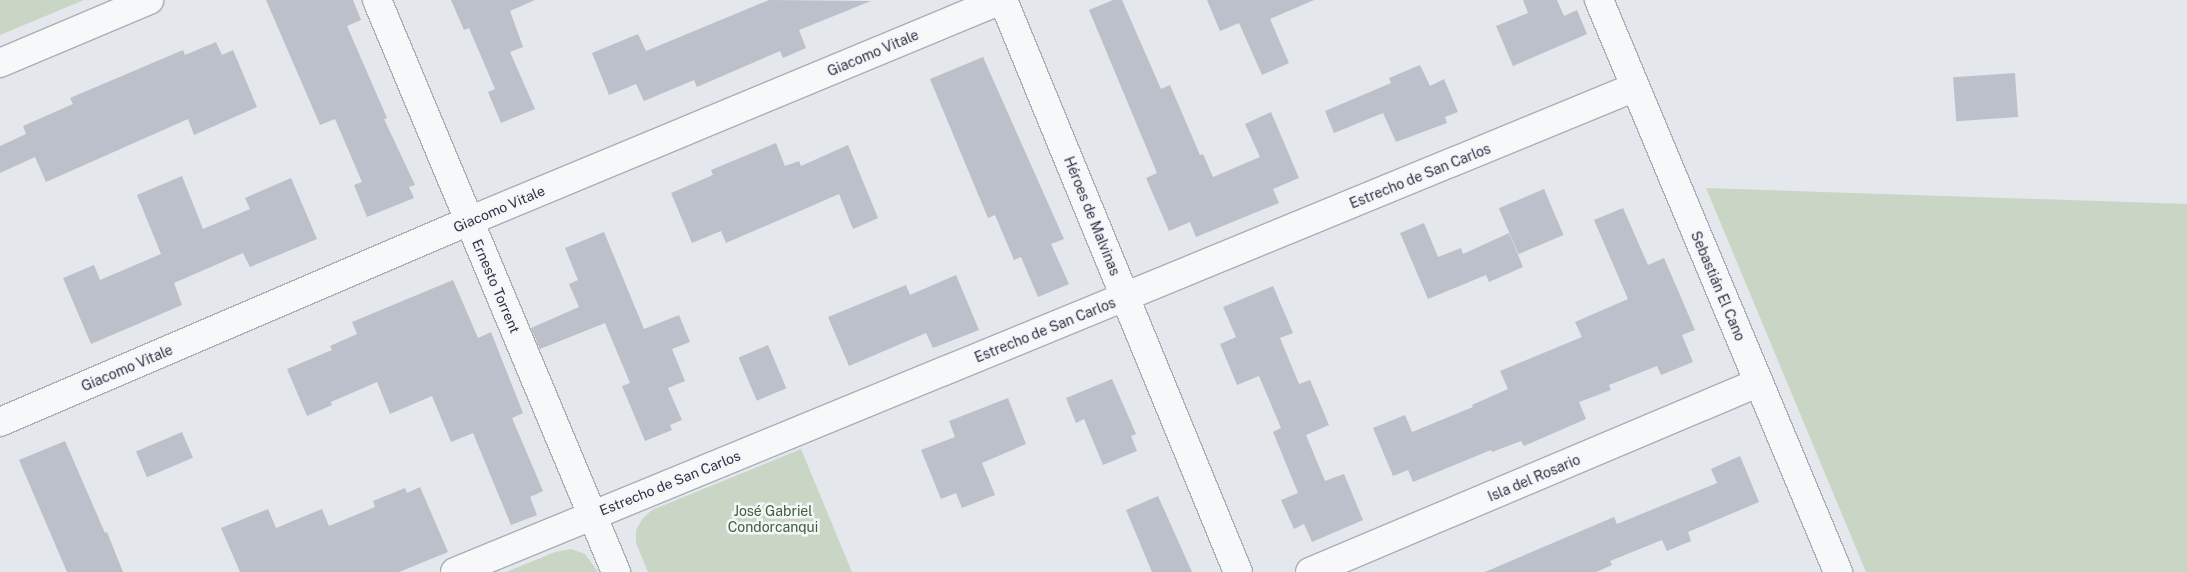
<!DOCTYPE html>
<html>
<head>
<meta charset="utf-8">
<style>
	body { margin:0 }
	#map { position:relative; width:2187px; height:572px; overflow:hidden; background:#e4e7ec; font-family:"Public Sans",sans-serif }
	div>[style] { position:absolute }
	.green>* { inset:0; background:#c9d6c5 }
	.building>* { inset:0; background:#bbc0ca; transform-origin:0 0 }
	.roads { filter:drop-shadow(1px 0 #a9aeb7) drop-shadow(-1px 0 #a9aeb7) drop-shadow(0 1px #a9aeb7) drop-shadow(0 -1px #a9aeb7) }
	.street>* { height:28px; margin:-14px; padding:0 14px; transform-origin:14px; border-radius:14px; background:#f7f8fa }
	span { translate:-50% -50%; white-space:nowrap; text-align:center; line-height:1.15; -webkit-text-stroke:5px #f4f6f9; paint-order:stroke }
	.street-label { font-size:14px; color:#2b3445 }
	.park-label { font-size:14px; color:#3f6138 }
</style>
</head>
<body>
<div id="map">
	<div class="green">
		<i style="clip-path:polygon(0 0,84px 0,0 35px)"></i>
		<i style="clip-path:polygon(1706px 188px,2187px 204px,2187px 572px,1866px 572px)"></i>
		<i style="clip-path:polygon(801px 449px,852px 572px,648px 572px,636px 543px,636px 530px,643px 518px,652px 510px)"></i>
		<i style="clip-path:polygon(571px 549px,585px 554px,598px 572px,506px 572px,555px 552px)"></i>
	</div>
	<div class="building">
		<i style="clip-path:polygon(266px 0,353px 0,361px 20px,347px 26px,387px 118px,384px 119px,415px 185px,409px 187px,414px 198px,367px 217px,354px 185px,362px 182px,335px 119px,320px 125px)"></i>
		<i style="clip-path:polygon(451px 0,535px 0,510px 11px,523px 47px,510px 52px,535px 109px,501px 123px,488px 92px,495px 89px,469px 28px,464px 30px)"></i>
		<i style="clip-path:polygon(769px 0,871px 1px,799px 30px,806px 48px,783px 58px,780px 51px,697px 87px,694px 80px,644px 101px,636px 84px,609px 95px,592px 53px,638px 34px,646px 51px)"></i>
		<i style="clip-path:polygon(1113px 0,1122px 0,1161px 89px,1170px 85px,1200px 155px,1203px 154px,1213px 177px,1260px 157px,1245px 124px,1271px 112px,1299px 178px,1273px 189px,1279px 203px,1196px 237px,1190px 222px,1169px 231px,1146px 178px,1157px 173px,1089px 10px)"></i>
		<i style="clip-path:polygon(1207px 0,1314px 0,1270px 19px,1289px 63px,1262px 75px,1239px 23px,1220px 31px)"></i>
		<i style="clip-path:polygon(1523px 0,1557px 0,1564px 16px,1577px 10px,1587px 34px,1513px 66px,1496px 26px,1528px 13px)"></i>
		<i style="clip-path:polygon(216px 42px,222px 55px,233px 50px,257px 107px,194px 135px,188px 119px,46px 182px,35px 157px,0 173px,0 146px,26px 134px,23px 126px,73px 104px,70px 98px,183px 50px,185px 55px)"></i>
		<i style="clip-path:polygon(983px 57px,1064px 239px,1051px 244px,1069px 284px,1038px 297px,1021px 257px,1014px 260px,995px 215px,988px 218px,930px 79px)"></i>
		<i style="clip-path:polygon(1420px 65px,1430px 86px,1444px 79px,1458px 112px,1445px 117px,1447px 123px,1396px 142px,1383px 113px,1334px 133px,1325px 111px,1391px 83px,1389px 78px)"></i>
		<i style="left:2015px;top:73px;width:44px;height:62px;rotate:86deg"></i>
		<i style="clip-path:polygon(776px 143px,785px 166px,799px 161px,801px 166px,848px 145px,878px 218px,853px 229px,839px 194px,726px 243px,721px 231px,692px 243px,671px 193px,713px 175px,711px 170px)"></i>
		<i style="clip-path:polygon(182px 176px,203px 229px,250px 209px,245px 198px,291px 178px,317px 239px,250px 267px,243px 253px,174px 283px,182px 305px,91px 344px,63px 278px,94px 265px,100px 280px,161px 254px,137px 195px)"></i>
		<i style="left:1544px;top:189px;width:50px;height:49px;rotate:67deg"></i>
		<i style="clip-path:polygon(1623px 208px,1648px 265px,1664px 258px,1695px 330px,1682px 335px,1693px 362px,1661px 375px,1657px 366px,1609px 385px,1611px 390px,1579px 402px,1586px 419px,1524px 446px,1521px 441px,1492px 452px,1491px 450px,1413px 482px,1408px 470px,1393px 476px,1373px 428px,1405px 415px,1412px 432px,1473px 407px,1472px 405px,1508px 389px,1500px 371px,1582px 337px,1575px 322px,1628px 299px,1594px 220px)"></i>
		<i style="clip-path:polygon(1424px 223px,1438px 257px,1461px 248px,1463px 254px,1509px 233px,1523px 267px,1489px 282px,1486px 275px,1428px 299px,1400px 233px)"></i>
		<i style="clip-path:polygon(604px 232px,644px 329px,679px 315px,690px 342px,672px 349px,685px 381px,668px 388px,682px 420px,670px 425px,672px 430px,645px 441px,622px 386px,630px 383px,605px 323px,540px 349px,531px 328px,579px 307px,569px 284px,578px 280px,565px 248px)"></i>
		<i style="clip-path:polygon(956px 275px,979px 330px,933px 348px,926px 333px,849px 366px,828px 317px,906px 285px,910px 295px)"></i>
		<i style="clip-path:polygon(453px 280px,478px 338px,491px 332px,523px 413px,512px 418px,543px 491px,530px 497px,537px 515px,511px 525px,473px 433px,451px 442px,432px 396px,390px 414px,377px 382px,331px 402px,332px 405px,307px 416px,287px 369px,332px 350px,330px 346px,357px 334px,352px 322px)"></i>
		<i style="clip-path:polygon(1273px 286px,1293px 333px,1280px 338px,1299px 384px,1310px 380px,1329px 425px,1306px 435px,1325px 481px,1344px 474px,1363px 520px,1312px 542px,1304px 524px,1294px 529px,1281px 500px,1298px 493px,1273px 432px,1281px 428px,1259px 376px,1237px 385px,1220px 344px,1236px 337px,1223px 307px)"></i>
		<i style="left:768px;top:345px;width:47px;height:32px;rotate:67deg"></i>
		<i style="clip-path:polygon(1112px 379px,1136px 434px,1131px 436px,1137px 451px,1103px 465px,1084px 419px,1076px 423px,1066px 398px)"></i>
		<i style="clip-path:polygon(1008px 398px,1026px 444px,982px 463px,995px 495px,962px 508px,956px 493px,941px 499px,921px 450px,955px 437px,949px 421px)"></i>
		<i style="left:182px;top:432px;width:28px;height:50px;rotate:67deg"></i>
		<i style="clip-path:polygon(65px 441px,105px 533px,107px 532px,123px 572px,67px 572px,19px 460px)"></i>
		<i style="clip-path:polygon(1740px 456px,1759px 502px,1688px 532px,1691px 541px,1667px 551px,1662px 540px,1610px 561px,1612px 565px,1596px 572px,1485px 572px,1614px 517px,1617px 524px,1717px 483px,1711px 469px)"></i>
		<i style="clip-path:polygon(420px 487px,448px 552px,399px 572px,240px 572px,221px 528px,268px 509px,276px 528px,322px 509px,329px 526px,375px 507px,373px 501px,405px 488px,407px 493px)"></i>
		<i style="clip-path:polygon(1158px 496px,1192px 572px,1152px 572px,1126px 510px)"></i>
	</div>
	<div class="roads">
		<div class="street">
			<i style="left:377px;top:0;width:620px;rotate:67.32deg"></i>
			<i style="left:1003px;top:0;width:618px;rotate:67.67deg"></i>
			<i style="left:1599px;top:0;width:620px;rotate:67.32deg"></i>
			<i style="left:0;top:63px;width:162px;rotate:-22.9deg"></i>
			<i style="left:0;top:422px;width:510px;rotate:-23.2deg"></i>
			<i style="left:469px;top:221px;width:576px;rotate:-22.56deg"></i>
			<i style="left:455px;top:572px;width:1276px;rotate:-22.34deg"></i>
			<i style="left:1310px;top:572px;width:486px;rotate:-22.9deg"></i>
		</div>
	</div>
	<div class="street-label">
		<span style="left:873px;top:53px;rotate:-23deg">Giacomo Vitale</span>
		<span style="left:1420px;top:176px;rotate:-22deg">Estrecho de San Carlos</span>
		<span style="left:499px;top:209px;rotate:-23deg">Giacomo Vitale</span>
		<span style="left:1092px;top:216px;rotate:68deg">Héroes de Malvinas</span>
		<span style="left:496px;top:286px;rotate:67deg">Ernesto Torrent</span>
		<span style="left:1718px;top:286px;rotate:67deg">Sebastián El Cano</span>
		<span style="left:1045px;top:330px;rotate:-22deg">Estrecho de San Carlos</span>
		<span style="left:127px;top:368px;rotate:-23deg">Giacomo Vitale</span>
		<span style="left:1534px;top:478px;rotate:-23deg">Isla del Rosario</span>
		<span style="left:670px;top:483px;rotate:-22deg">Estrecho de San Carlos</span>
	</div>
	<div class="park-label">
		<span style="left:773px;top:519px">José Gabriel<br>Condorcanqui</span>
	</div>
</div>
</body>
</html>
